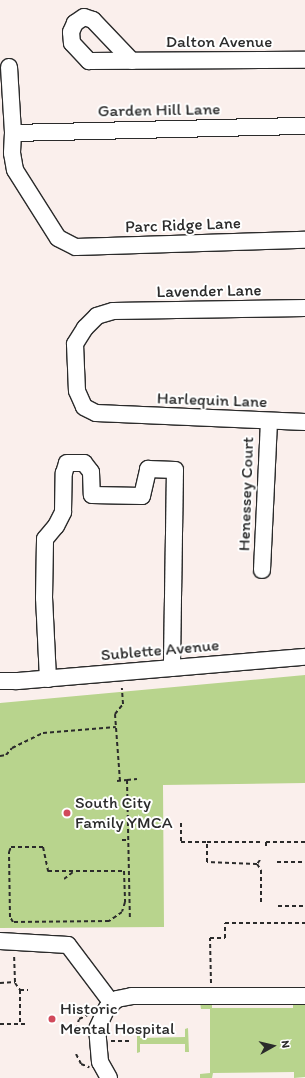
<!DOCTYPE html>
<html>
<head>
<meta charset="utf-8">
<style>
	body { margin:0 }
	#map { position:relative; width:305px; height:1078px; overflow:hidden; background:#faefec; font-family:Itim,sans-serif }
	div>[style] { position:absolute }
	.green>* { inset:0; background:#b8d48d }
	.path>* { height:2px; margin-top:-1px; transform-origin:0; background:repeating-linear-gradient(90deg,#2b2b2b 0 4px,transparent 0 7px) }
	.roads { filter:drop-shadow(1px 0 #2b2b2b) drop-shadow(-1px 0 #2b2b2b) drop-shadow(0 1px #2b2b2b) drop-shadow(0 -1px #2b2b2b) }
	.minor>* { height:16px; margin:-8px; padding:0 8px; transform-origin:8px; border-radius:8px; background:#fff }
	.dots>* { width:11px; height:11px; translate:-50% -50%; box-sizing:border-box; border:2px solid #fff; border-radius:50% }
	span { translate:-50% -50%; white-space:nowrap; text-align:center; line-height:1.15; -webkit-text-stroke:4px #fff; paint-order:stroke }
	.street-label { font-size:17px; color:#2b2b2b }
	.poi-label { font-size:17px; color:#2b2b2b }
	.left { translate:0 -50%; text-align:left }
	.north { position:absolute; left:253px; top:1026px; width:40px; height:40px; -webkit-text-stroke:3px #fff; paint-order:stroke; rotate:82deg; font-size:11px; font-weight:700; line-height:16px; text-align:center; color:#2b2b2b }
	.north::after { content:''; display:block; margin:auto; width:14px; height:18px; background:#2b2b2b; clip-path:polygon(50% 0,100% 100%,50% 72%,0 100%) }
</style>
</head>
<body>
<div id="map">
	<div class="green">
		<i style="clip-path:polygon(305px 675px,305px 783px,163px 785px,164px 927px,0 928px,0 703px)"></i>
		<i style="clip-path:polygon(200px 1002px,212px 1003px,212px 1008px,293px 1008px,293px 1002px,305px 1003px,305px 1077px,294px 1078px,294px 1072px,213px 1073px,212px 1078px,200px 1078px,200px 1074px,210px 1073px,210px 1009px,201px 1009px)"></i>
		<i style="clip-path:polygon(137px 1028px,140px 1029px,140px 1038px,185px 1037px,185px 1029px,188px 1028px,189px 1052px,185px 1052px,185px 1044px,140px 1044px,140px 1052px,137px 1053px)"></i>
	</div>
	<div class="path">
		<i style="left:0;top:756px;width:6px;rotate:-9deg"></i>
		<i style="left:6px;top:755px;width:9px;rotate:-49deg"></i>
		<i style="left:12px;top:748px;width:34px;rotate:-26deg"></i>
		<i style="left:43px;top:733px;width:73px;rotate:-4.7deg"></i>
		<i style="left:127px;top:780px;width:10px;rotate:-6deg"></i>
		<i style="left:117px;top:781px;width:10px;rotate:-6deg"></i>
		<i style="left:127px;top:780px;width:140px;rotate:88.8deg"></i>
		<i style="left:120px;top:781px;width:67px;rotate:-94.3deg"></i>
		<i style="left:115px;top:714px;width:13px;rotate:-51deg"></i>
		<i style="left:123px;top:704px;width:16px;rotate:-94deg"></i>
		<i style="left:181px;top:823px;width:19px;rotate:90deg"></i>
		<i style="left:181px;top:842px;width:26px"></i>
		<i style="left:122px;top:840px;width:6px"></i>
		<i style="left:266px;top:846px;width:4px;rotate:-90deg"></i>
		<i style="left:266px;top:842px;width:39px"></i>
		<i style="left:11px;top:847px;width:32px"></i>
		<i style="left:43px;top:847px;width:25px;rotate:78deg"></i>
		<i style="left:48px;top:871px;width:76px"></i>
		<i style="left:124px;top:871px;width:31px;rotate:88deg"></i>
		<i style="left:125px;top:902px;width:10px;rotate:107deg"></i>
		<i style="left:122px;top:912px;width:16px;rotate:145deg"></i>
		<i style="left:109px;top:921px;width:96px;rotate:179.4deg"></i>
		<i style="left:13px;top:922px;width:6px;rotate:-121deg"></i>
		<i style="left:10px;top:917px;width:65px;rotate:-90.9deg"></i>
		<i style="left:9px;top:852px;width:5px;rotate:-68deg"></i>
		<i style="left:260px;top:860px;width:5px;rotate:127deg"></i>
		<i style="left:257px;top:864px;width:7px;rotate:56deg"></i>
		<i style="left:261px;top:870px;width:35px;rotate:90deg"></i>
		<i style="left:277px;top:862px;width:28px"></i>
		<i style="left:257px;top:864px;width:50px;rotate:-177.7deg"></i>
		<i style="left:207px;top:862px;width:20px;rotate:-90deg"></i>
		<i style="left:207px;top:842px;width:54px"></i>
		<i style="left:64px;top:879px;width:11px;rotate:-38deg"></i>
		<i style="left:278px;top:906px;width:27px"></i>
		<i style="left:0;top:983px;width:15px;rotate:-4deg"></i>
		<i style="left:15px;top:982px;width:27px;rotate:-92deg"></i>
		<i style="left:15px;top:983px;width:9px;rotate:54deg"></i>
		<i style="left:20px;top:990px;width:34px;rotate:90deg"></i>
		<i style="left:211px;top:983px;width:45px;rotate:-91.3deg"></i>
		<i style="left:210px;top:938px;width:15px"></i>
		<i style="left:225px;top:938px;width:15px;rotate:-90deg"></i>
		<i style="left:225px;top:923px;width:80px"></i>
		<i style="left:20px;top:990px;width:8px"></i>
		<i style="left:0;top:1024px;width:28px"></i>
		<i style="left:76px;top:1029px;width:10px;rotate:-73deg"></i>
		<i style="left:79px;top:1019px;width:10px;rotate:-24deg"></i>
		<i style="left:111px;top:1041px;width:18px"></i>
		<i style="left:76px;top:1054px;width:11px;rotate:63deg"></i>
		<i style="left:81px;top:1064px;width:9px;rotate:21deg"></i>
	</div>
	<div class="roads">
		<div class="minor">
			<i style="left:132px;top:61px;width:57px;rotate:-133.6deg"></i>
			<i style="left:93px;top:20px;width:9px;rotate:-162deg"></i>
			<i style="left:84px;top:17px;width:11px;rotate:146deg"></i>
			<i style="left:75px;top:23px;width:10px;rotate:114deg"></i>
			<i style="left:71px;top:32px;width:11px;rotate:85deg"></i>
			<i style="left:72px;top:43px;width:25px;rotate:47deg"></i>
			<i style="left:89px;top:61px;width:216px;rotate:-0.3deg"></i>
			<i style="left:9px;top:67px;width:66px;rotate:86.5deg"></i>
			<i style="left:13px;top:133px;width:20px;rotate:93deg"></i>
			<i style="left:12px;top:153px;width:17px;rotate:80deg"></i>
			<i style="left:15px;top:170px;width:80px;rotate:57.7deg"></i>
			<i style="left:58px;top:238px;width:20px;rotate:27deg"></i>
			<i style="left:76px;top:247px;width:229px;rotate:-1.8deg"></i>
			<i style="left:13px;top:133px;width:292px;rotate:-1.4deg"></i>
			<i style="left:305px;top:308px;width:192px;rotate:179.1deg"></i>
			<i style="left:113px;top:311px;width:17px;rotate:163deg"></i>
			<i style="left:97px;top:316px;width:17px;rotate:135deg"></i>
			<i style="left:85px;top:328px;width:19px;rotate:122deg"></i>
			<i style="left:75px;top:344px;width:47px;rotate:87.6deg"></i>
			<i style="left:77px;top:391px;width:17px;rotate:66deg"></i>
			<i style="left:84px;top:407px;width:13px;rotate:27deg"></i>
			<i style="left:96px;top:413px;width:209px;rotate:2.5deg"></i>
			<i style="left:262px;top:570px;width:149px;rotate:-87.3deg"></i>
			<i style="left:48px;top:679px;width:81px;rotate:-92.8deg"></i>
			<i style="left:44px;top:598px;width:59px;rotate:-89deg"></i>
			<i style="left:45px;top:539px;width:17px;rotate:-50deg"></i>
			<i style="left:56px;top:526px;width:16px;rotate:-63deg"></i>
			<i style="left:63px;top:512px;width:39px;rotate:-89deg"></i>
			<i style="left:64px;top:473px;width:10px;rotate:-73deg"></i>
			<i style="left:67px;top:463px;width:17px"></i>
			<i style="left:84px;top:463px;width:11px;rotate:52deg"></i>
			<i style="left:91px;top:472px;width:23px;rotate:88deg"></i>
			<i style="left:92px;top:495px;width:50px;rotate:1.1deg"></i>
			<i style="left:142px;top:496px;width:28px;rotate:-77deg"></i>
			<i style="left:148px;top:469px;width:27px;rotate:2deg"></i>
			<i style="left:175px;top:470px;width:198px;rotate:90.9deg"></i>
			<i style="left:0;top:681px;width:17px"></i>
			<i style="left:17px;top:681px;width:289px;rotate:-4.8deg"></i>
			<i style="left:0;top:941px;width:68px;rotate:3.4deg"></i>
			<i style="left:68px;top:945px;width:71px;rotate:53deg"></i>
			<i style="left:109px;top:1078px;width:18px;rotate:-119deg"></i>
			<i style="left:100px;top:1062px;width:33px;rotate:-95deg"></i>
			<i style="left:97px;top:1029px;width:23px;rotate:-65deg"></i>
			<i style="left:107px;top:1008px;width:13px;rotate:-42deg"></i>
			<i style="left:117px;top:999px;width:15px;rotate:-11deg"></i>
			<i style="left:132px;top:996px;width:173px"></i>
		</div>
	</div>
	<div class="dots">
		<i style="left:67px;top:813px;background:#d1495b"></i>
		<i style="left:52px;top:1019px;background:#d1495b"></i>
	</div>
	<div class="street-label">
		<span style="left:219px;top:42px">Dalton Avenue</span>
		<span style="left:159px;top:110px;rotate:-1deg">Garden Hill Lane</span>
		<span style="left:183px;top:225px;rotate:-2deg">Parc Ridge Lane</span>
		<span style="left:209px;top:291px;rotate:-1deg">Lavender Lane</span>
		<span style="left:212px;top:400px;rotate:2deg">Harlequin Lane</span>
		<span style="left:246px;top:494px;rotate:-88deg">Henessey Court</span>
		<span style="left:160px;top:650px;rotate:-5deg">Sublette Avenue</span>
	</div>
	<div class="poi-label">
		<span class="left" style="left:75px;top:813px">South City<br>Family YMCA</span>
		<span class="left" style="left:60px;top:1019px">Historic<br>Mental Hospital</span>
	</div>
	<div class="north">N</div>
</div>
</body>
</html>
